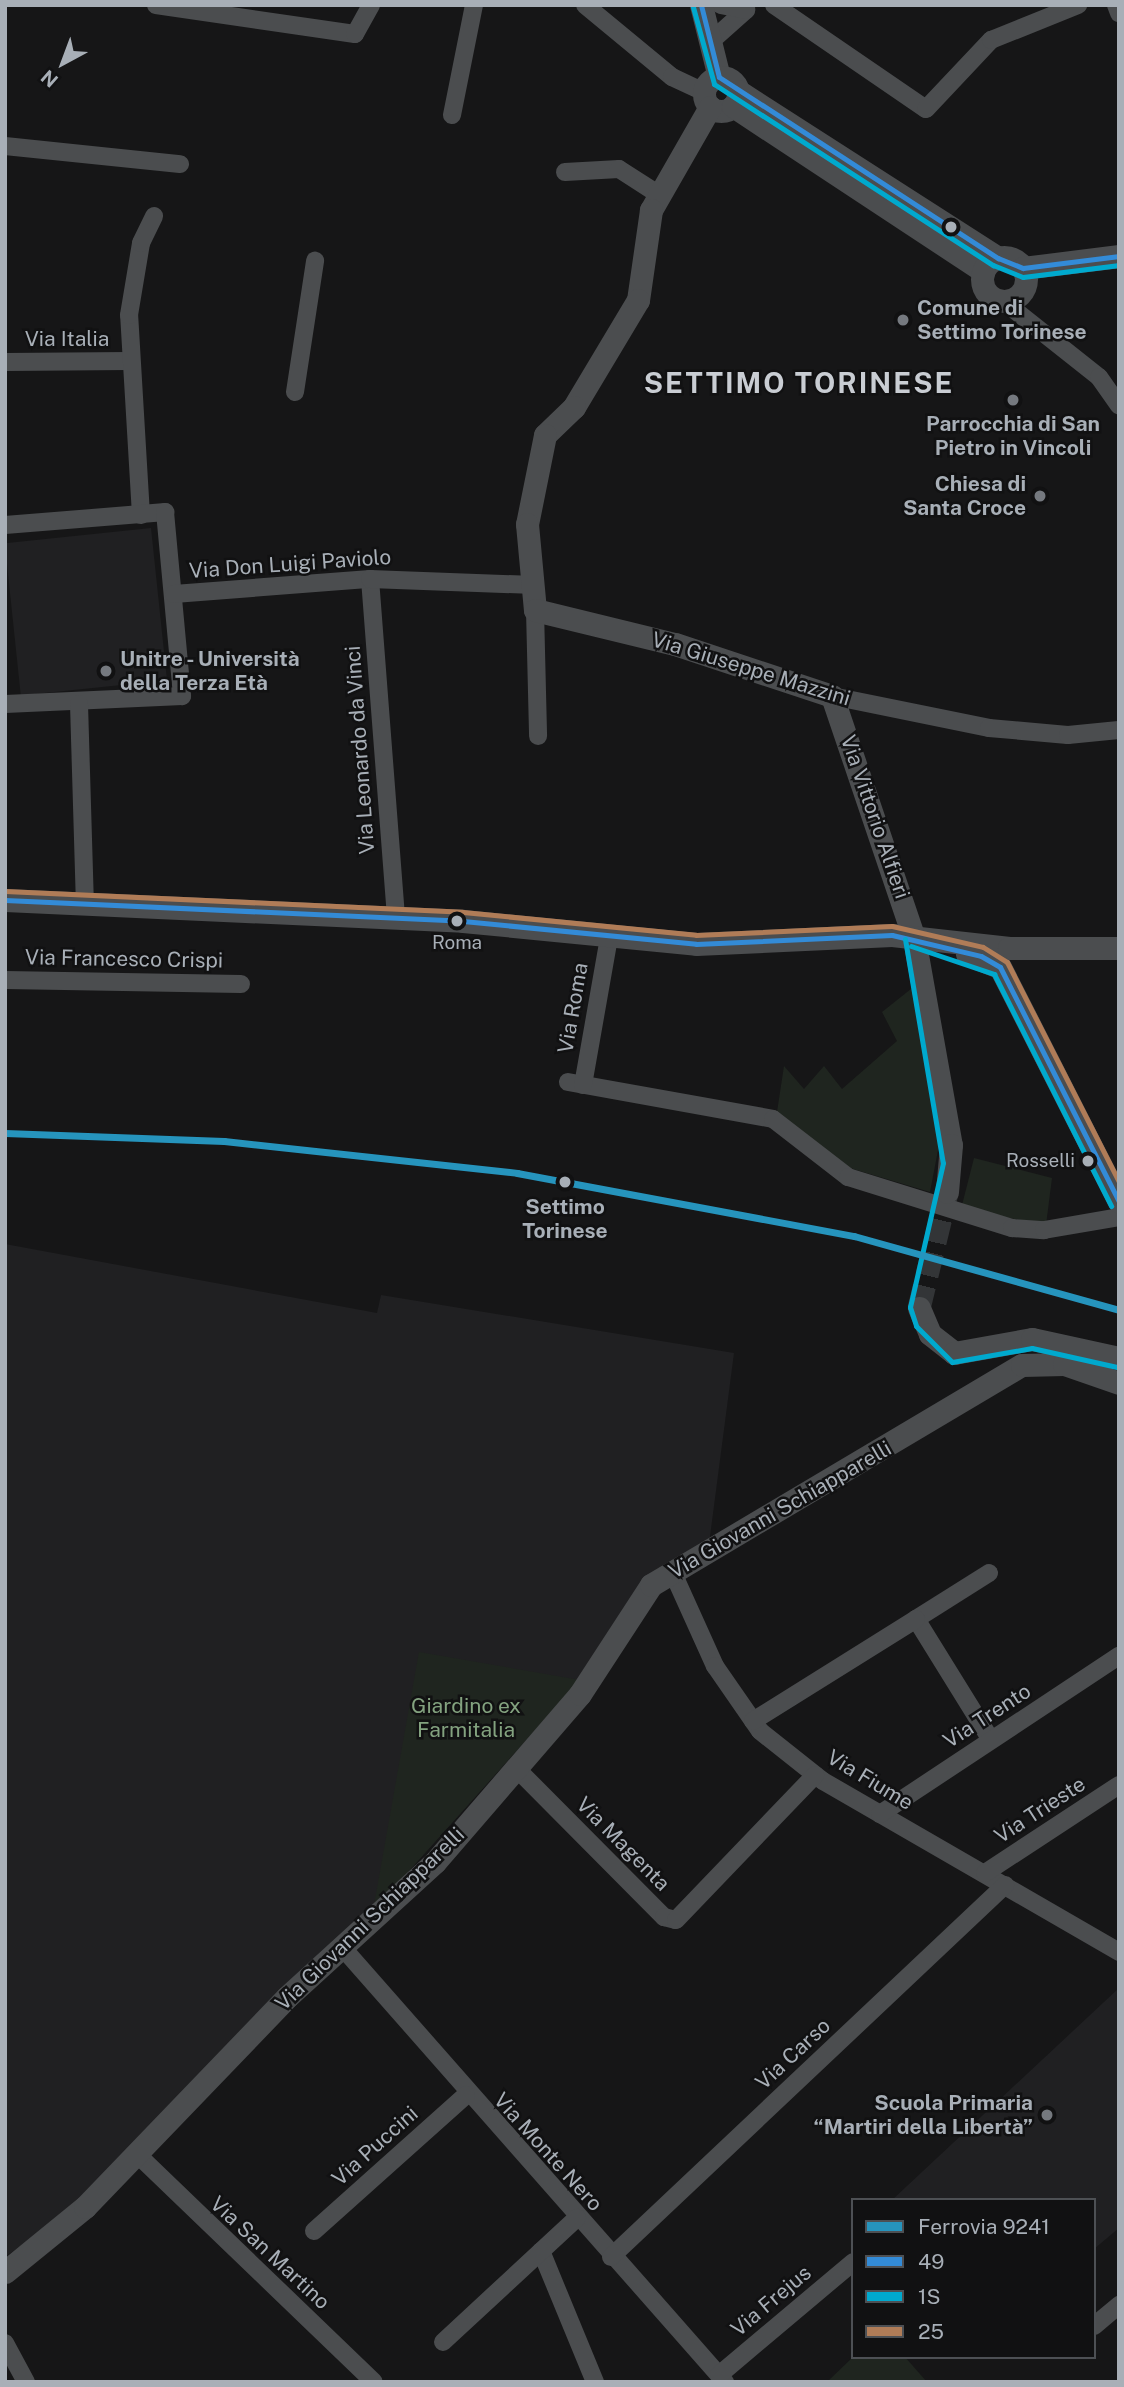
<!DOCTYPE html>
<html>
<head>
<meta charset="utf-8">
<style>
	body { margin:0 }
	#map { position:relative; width:1124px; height:2387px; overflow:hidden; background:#161617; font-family:"Public Sans",sans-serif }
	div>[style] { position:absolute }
	.built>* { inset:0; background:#202022; transform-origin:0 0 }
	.green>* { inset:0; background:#1f251f }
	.tertiary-tunnel>* { height:23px; margin-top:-11.5px; transform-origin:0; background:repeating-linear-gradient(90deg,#333537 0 23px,transparent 0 34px) }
	.minor>* { height:18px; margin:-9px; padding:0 9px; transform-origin:9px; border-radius:9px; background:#4b4d4f }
	.tertiary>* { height:23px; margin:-11.5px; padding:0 11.5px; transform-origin:11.5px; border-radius:11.5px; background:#4b4d4f }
	.tertiary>.ring { margin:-11.5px; padding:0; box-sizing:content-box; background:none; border:23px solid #4b4d4f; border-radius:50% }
	.bus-1>* { height:5px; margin:-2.5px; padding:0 2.5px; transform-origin:2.5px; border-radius:2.5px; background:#338bd7 }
	.bus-2>* { height:5px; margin:-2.5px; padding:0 2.5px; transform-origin:2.5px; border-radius:2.5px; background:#00a9ce }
	.bus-3>* { height:5px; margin:-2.5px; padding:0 2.5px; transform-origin:2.5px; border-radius:2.5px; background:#b07c57 }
	.rail-1>* { height:7px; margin:-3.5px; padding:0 3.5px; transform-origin:3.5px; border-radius:3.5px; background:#2694bd }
	.dots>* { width:19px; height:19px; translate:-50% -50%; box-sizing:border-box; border:4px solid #111112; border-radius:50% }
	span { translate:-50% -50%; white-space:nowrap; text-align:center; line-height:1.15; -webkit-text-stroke:5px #111112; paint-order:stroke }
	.bus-label { font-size:19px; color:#a8afb7 }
	.right { translate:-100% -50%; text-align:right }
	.poi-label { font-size:21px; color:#a8afb7; font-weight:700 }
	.left { translate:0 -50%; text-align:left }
	.street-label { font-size:21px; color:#a8afb7 }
	.stop-label { font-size:21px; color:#a8afb7; font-weight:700 }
	.park-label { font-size:21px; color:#83a27f }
	.district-label { font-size:28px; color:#c9cdd3; font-weight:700; letter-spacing:2px }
	.frame { position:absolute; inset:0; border:7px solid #a8afb7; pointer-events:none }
	.legend { position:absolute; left:851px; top:2198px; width:245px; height:161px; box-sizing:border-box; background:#111112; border:2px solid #4d5054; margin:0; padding:9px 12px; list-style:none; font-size:21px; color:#a8afb7 }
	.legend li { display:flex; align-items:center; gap:14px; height:35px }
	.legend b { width:35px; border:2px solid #4d5054 }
	.north { position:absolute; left:28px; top:28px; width:70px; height:70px; -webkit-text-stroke:5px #111112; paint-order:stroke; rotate:221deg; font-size:19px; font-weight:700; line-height:28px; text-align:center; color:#a8afb7 }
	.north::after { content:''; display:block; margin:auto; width:24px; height:32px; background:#a8afb7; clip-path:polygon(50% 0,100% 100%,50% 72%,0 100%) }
</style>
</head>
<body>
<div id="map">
	<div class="built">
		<i style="left:151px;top:528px;width:153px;height:147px;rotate:84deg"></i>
		<i style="clip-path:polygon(5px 1244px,377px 1313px,381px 1295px,734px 1353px,709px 1544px,656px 1570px,580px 1680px,373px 1911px,71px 2210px,5px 2257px)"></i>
		<i style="clip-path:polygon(1119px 1988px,1119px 2228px,1094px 2249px,1094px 2200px,892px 2200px)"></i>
	</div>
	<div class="green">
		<i style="clip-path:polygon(916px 985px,939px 1145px,930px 1192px,833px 1163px,777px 1112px,784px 1066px,804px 1089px,824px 1066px,842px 1089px,897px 1041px,882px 1012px)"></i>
		<i style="clip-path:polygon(974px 1158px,1052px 1178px,1046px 1225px,961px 1209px)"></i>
		<i style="clip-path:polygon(419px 1652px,580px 1680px,373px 1911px)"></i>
		<i style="clip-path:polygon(853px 2357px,905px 2357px,927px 2382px,827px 2382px)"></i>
	</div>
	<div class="tertiary-tunnel">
		<i style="left:919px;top:1308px;width:119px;rotate:-76.4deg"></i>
	</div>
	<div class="minor">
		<i style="left:156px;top:5px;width:201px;rotate:8.3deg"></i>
		<i style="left:355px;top:34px;width:33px;rotate:-61deg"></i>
		<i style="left:585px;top:5px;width:113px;rotate:39.6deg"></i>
		<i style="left:672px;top:77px;width:35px;rotate:25deg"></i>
		<i style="left:774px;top:5px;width:184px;rotate:34.4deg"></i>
		<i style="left:926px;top:109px;width:95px;rotate:-46.7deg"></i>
		<i style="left:991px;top:40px;width:94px;rotate:-21.9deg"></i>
		<i style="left:1116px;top:5px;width:9px;rotate:69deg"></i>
		<i style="left:709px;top:43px;width:50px;rotate:-41.7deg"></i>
		<i style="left:746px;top:10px;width:26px;rotate:-169deg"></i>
		<i style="left:452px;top:115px;width:112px;rotate:-78.7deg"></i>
		<i style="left:5px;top:146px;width:176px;rotate:5.9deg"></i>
		<i style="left:565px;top:172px;width:54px;rotate:-3.2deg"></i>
		<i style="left:619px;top:169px;width:46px;rotate:32.7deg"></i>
		<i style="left:1003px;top:301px;width:122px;rotate:38.4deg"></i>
		<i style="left:1099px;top:377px;width:35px;rotate:55deg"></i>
		<i style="left:5px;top:362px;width:124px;rotate:-0.5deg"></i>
		<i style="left:295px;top:392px;width:133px;rotate:-81.3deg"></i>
		<i style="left:141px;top:515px;width:200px;rotate:-93.4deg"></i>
		<i style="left:129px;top:315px;width:73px;rotate:-80.5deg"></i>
		<i style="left:141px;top:243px;width:30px;rotate:-64deg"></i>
		<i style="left:5px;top:525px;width:161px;rotate:-4.6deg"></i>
		<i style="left:165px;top:512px;width:185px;rotate:84.7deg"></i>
		<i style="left:182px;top:696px;width:177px;rotate:177.4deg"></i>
		<i style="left:370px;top:579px;width:339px;rotate:85.6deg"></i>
		<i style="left:174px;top:594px;width:197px;rotate:-4.4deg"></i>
		<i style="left:370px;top:579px;width:165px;rotate:2.1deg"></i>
		<i style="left:535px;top:610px;width:126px;rotate:88.6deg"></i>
		<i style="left:832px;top:696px;width:160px;rotate:11.5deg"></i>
		<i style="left:989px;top:728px;width:79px;rotate:5.1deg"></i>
		<i style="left:1068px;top:735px;width:51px;rotate:-5.6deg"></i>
		<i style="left:79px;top:704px;width:198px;rotate:88.3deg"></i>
		<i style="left:5px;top:980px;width:236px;rotate:1deg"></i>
		<i style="left:568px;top:1082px;width:208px;rotate:10.2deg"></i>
		<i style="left:773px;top:1119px;width:95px;rotate:37.7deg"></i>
		<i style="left:848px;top:1177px;width:172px;rotate:17.3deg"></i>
		<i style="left:1012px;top:1228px;width:32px;rotate:4deg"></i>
		<i style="left:1044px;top:1230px;width:76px;rotate:-9.8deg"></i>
		<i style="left:583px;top:1085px;width:149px;rotate:-80deg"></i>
		<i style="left:673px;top:1573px;width:102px;rotate:65.7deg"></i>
		<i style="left:715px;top:1666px;width:79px;rotate:55.3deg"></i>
		<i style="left:760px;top:1731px;width:80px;rotate:38.4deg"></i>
		<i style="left:823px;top:1781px;width:342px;rotate:30deg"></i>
		<i style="left:989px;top:1573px;width:86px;rotate:147.8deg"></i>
		<i style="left:916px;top:1619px;width:142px;rotate:58.2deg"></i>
		<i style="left:753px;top:1721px;width:192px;rotate:-32deg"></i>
		<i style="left:517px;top:1769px;width:209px;rotate:45.2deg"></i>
		<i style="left:664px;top:1917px;width:12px;rotate:14deg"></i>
		<i style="left:676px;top:1920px;width:201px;rotate:-46.2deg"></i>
		<i style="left:880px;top:1814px;width:287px;rotate:-33.5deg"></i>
		<i style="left:985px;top:1873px;width:160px;rotate:-33.3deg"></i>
		<i style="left:342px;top:1947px;width:580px;rotate:48.64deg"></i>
		<i style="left:138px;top:2155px;width:327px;rotate:43.9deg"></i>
		<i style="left:314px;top:2231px;width:204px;rotate:-41.8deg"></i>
		<i style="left:541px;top:2251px;width:142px;rotate:67.6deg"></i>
		<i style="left:611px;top:2257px;width:542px;rotate:-43.35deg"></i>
		<i style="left:1094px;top:2326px;width:33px;rotate:-40deg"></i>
		<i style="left:443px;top:2342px;width:183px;rotate:-42.8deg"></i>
		<i style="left:5px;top:2343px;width:44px;rotate:61.7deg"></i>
		<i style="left:719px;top:2375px;width:175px;rotate:-40.1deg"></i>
	</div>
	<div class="tertiary">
		<i style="left:701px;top:5px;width:74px;rotate:76deg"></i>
		<i class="ring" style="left:704px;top:77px;width:11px;height:11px"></i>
		<i style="left:738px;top:91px;width:309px;rotate:32.7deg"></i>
		<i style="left:733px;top:106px;width:300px;rotate:33.4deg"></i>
		<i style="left:710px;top:107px;width:119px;rotate:119.8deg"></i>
		<i style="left:651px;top:210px;width:91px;rotate:98.2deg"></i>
		<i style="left:638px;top:300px;width:125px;rotate:120.9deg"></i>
		<i style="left:574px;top:407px;width:40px;rotate:136deg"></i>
		<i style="left:545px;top:435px;width:91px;rotate:101.4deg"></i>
		<i style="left:527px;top:524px;width:86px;rotate:84.7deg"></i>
		<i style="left:535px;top:610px;width:144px;rotate:13.7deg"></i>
		<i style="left:675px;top:644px;width:165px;rotate:18.3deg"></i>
		<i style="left:832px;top:696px;width:256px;rotate:71.3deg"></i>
		<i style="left:914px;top:938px;width:210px;rotate:79.9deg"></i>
		<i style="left:951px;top:1145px;width:47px;rotate:94.9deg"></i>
		<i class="ring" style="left:982px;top:257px;width:21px;height:21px"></i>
		<i style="left:1023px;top:268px;width:97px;rotate:-7.1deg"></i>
		<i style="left:5px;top:900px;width:458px;rotate:2.6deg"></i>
		<i style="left:463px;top:921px;width:234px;rotate:5.6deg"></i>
		<i style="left:696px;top:944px;width:196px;rotate:-2.6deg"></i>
		<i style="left:892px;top:935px;width:118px;rotate:6.3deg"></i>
		<i style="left:1009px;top:948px;width:110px"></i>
		<i style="left:967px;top:954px;width:35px;rotate:22deg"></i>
		<i style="left:1000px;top:967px;width:263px;rotate:63.1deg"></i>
		<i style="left:919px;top:1308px;width:28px;rotate:67deg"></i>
		<i style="left:930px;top:1334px;width:31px;rotate:38deg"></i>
		<i style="left:954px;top:1353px;width:79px;rotate:-10.2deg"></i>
		<i style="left:1032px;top:1339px;width:89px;rotate:12.3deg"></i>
		<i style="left:5px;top:2272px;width:103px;rotate:-39.1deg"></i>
		<i style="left:85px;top:2207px;width:291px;rotate:-46.1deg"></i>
		<i style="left:287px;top:1997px;width:200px;rotate:-42.4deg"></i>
		<i style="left:435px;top:1862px;width:222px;rotate:-49.2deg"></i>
		<i style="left:580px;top:1694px;width:130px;rotate:-56.9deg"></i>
		<i style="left:651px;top:1585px;width:431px;rotate:-30.7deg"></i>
		<i style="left:1022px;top:1365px;width:42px;rotate:-1.4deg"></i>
		<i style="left:1064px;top:1364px;width:58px;rotate:19.1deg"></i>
	</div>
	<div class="bus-1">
		<i style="left:701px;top:5px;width:74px;rotate:76deg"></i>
		<i style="left:719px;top:77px;width:333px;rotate:33deg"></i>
		<i style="left:998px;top:258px;width:27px;rotate:22deg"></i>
		<i style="left:1023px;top:268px;width:97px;rotate:-7.1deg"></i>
		<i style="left:5px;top:900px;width:458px;rotate:2.6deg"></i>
		<i style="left:463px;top:921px;width:234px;rotate:5.6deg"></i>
		<i style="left:696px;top:944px;width:196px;rotate:-2.6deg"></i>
		<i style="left:892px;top:935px;width:91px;rotate:13.3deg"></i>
		<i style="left:981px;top:956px;width:22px;rotate:30deg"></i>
		<i style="left:1000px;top:967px;width:263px;rotate:63.1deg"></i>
	</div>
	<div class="bus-2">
		<i style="left:693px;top:7px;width:80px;rotate:74.7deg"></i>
		<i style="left:714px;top:84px;width:333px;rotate:33deg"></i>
		<i style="left:993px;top:265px;width:32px;rotate:22deg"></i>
		<i style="left:1023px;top:277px;width:97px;rotate:-7.1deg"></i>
		<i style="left:905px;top:939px;width:227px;rotate:80.4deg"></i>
		<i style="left:943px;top:1163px;width:148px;rotate:102.9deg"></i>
		<i style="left:910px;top:1307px;width:20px;rotate:72deg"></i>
		<i style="left:916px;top:1326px;width:51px;rotate:45deg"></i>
		<i style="left:952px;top:1362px;width:81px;rotate:-9.9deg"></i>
		<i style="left:1032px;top:1348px;width:87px;rotate:12.6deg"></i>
		<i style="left:911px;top:946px;width:88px;rotate:18.6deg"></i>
		<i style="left:994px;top:974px;width:260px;rotate:63.2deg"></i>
	</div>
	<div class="bus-3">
		<i style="left:5px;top:891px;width:458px;rotate:2.6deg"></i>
		<i style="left:463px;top:912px;width:234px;rotate:5.6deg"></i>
		<i style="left:696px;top:935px;width:196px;rotate:-2.6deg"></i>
		<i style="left:892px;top:926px;width:93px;rotate:13deg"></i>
		<i style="left:983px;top:947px;width:28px;rotate:32deg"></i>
		<i style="left:1007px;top:962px;width:247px;rotate:63deg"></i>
	</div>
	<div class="rail-1">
		<i style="left:5px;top:1133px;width:219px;rotate:2.1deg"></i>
		<i style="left:224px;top:1141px;width:295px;rotate:6.2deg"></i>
		<i style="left:517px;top:1173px;width:343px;rotate:10.6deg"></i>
		<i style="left:854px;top:1236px;width:275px;rotate:15.6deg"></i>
	</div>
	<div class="dots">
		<i style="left:951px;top:227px;background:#a8afb7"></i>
		<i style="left:903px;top:320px;background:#75797f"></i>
		<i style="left:1013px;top:400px;background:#75797f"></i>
		<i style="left:1040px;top:496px;background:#75797f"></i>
		<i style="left:106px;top:671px;background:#75797f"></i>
		<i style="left:457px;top:921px;background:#a8afb7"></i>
		<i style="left:1088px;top:1161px;background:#a8afb7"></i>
		<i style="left:565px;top:1182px;background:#a8afb7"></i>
		<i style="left:1047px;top:2115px;background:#75797f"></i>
	</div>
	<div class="bus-label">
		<span style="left:457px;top:943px">Roma</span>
		<span class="right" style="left:1075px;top:1161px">Rosselli</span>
	</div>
	<div class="poi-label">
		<span class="left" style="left:917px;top:320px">Comune di<br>Settimo Torinese</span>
		<span style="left:1013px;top:436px">Parrocchia di San<br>Pietro in Vincoli</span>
		<span class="right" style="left:1026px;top:496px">Chiesa di<br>Santa Croce</span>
		<span class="left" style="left:120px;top:671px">Unitre - Università<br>della Terza Età</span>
		<span class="right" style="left:1033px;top:2115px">Scuola Primaria<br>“Martiri della Libertà”</span>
	</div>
	<div class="street-label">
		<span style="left:67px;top:339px">Via Italia</span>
		<span style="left:290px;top:564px;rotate:-4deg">Via Don Luigi Paviolo</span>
		<span style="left:751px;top:669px;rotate:17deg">Via Giuseppe Mazzini</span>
		<span style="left:360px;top:750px;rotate:-94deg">Via Leonardo da Vinci</span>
		<span style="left:875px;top:817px;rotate:71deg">Via Vittorio Alfieri</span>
		<span style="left:124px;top:959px;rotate:1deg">Via Francesco Crispi</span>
		<span style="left:573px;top:1008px;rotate:-80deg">Via Roma</span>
		<span style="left:780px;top:1510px;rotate:-30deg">Via Giovanni Schiapparelli</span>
		<span style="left:987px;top:1716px;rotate:-33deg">Via Trento</span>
		<span style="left:870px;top:1780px;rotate:31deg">Via Fiume</span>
		<span style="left:1040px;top:1810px;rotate:-33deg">Via Trieste</span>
		<span style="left:623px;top:1844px;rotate:45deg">Via Magenta</span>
		<span style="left:370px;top:1919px;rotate:-44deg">Via Giovanni Schiapparelli</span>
		<span style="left:793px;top:2054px;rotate:-43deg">Via Carso</span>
		<span style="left:375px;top:2146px;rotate:-42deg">Via Puccini</span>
		<span style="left:548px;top:2152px;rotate:48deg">Via Monte Nero</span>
		<span style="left:270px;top:2253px;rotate:43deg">Via San Martino</span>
		<span style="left:771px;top:2301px;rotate:-40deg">Via Frejus</span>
	</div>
	<div class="stop-label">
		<span style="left:565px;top:1219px">Settimo<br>Torinese</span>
	</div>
	<div class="park-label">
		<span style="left:466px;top:1718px">Giardino ex<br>Farmitalia</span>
	</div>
	<div class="district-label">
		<span style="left:799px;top:383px">SETTIMO TORINESE</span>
	</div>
	<div class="frame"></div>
	<ul class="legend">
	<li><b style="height:9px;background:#2694bd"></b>Ferrovia 9241</li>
	<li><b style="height:9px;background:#338bd7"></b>49</li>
	<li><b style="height:9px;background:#00a9ce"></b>1S</li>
	<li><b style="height:9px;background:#b07c57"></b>25</li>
	</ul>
	<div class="north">N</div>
</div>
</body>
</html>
